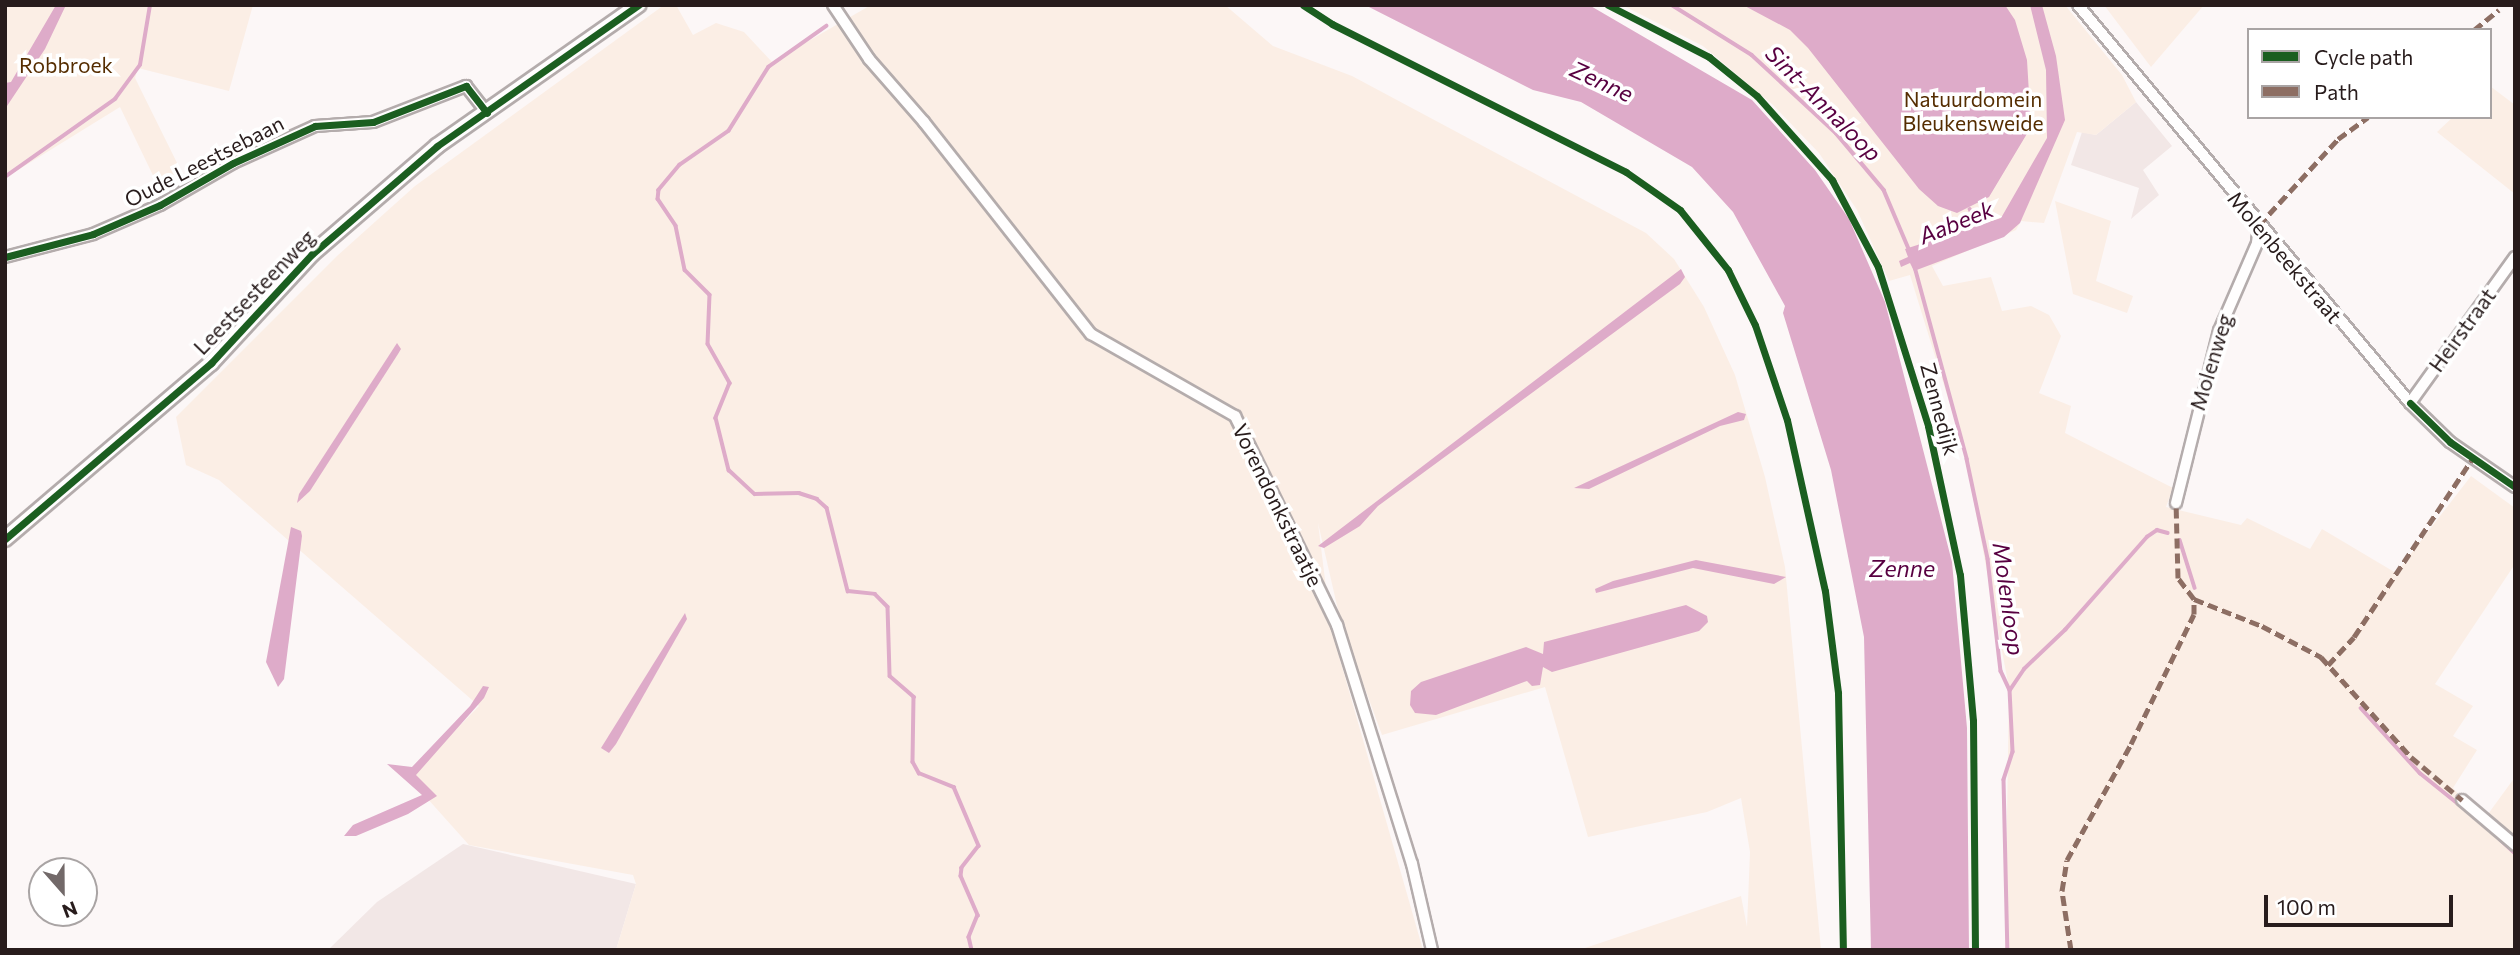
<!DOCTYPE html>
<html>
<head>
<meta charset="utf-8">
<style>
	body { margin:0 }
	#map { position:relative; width:2520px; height:955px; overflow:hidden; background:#fcf7f7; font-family:Commissioner,sans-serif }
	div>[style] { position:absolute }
	.built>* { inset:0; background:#f2e7e6 }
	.green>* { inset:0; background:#fbeee5 }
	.water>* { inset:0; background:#deabc9 }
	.stream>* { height:3.5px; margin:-1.75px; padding:0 1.75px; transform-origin:1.75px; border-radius:1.75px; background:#deabc9 }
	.roads { filter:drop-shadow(2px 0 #b4acac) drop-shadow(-2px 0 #b4acac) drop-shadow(0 2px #b4acac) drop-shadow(0 -2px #b4acac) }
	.street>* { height:10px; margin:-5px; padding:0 5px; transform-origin:5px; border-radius:5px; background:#fffefe }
	.secondary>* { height:14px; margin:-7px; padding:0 7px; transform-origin:7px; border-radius:7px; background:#fffefe }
	.quiet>* { height:5px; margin-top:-2.5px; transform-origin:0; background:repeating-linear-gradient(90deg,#8d6e63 0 10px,transparent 0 15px) }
	.cycleway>* { height:7px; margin:-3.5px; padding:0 3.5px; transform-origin:3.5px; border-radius:3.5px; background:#1b5e20 }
	span { translate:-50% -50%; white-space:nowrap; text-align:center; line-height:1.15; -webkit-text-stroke:7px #fff; paint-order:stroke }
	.park-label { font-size:21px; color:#552d01 }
	.street-label { font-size:21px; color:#281c1c }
	.water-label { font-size:23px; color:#580041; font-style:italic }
	.frame { position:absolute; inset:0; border:7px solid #281c1c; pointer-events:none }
	.legend { position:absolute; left:2247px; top:28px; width:245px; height:91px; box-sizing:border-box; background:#fff; border:2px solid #a9a4a4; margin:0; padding:9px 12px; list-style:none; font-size:21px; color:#281c1c }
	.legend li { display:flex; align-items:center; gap:14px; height:35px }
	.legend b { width:35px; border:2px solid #a9a4a4 }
	.north { position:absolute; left:28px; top:857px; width:70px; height:70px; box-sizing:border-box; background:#fff; border:2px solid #a9a4a4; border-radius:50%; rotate:159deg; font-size:19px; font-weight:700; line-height:28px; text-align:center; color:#281c1c }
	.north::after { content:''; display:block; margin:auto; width:24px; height:32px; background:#726969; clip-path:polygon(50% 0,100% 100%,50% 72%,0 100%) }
	.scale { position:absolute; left:2264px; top:895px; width:189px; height:32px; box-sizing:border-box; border:4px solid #281c1c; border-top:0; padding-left:9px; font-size:21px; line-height:24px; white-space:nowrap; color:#281c1c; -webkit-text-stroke:5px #fff; paint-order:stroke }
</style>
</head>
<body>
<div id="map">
	<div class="built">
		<i style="clip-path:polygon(2136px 102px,2172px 146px,2143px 170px,2159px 195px,2131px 219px,2139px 188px,2071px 165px,2082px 132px,2096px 135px)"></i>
		<i style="clip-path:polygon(463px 844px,636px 884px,616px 950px,328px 950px,377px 902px)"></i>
	</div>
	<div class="green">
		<i style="clip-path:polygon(5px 5px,253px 5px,229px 91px,138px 68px,135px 78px,185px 179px,162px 194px,120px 107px,5px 178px)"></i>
		<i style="clip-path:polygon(664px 5px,676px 5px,693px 35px,716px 23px,744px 32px,772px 62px,871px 5px,1225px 5px,1273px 46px,1352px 76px,1646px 233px,1674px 259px,1704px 307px,1735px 375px,1765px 477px,1785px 567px,1821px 950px,1579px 950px,1741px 896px,1747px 927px,1750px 852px,1741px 798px,1707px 812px,1588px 837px,1545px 687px,1382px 735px,1341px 623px,1318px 523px,1331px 628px,1423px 950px,616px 950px,636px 884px,633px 875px,469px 845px,409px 778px,479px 706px,219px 480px,186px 465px,176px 417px,337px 256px,415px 186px)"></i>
		<i style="clip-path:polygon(1622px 5px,2065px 5px,2122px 75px,2136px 102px,2096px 135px,2077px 132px,2044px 223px,2021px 221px,2016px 230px,1932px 266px,1943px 286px,1991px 277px,2002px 311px,2031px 306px,2049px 315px,2061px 336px,2039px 393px,2071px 406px,2065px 433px,2173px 488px,2166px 507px,2241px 525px,2247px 518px,2310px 549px,2322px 529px,2396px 573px,2471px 476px,2515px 508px,2515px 564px,2435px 684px,2473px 706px,2453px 736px,2477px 750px,2453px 788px,2483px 821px,2515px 777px,2515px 950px,2005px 950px,2009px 688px,1964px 450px,1910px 275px,1889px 281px,1857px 210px,1819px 153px,1772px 104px,1703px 46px)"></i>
		<i style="clip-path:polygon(2104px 5px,2204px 5px,2151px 67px)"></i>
		<i style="clip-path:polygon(2490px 86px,2515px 105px,2515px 194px,2437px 132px,2453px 117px,2490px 117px)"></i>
		<i style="clip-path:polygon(2055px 201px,2111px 221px,2096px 281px,2133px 296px,2127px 313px,2073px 294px)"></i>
	</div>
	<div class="water">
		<i style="clip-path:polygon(56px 5px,66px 5px,45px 49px,5px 109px,5px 83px,11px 82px)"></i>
		<i style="clip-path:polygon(1365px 5px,1589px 5px,1752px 100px,1815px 170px,1849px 219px,1885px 302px,1952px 562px,1967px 728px,1969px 950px,1871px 950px,1864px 637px,1831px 470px,1783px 313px,1785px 306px,1733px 212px,1692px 167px,1581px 102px,1533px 90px)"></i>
		<i style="clip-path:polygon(1743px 5px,2005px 5px,2015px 20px,2027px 60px,2031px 127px,1989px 197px,1957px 213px,1938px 206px,1919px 189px,1808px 48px,1790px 30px)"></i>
		<i style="clip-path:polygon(2030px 5px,2042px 5px,2056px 56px,2065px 120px,2020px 223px,2004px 237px,1914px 271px,1910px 263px,1901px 267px,1899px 261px,1908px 257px,1905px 249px,2001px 218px,2047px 138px,2046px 70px)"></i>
		<i style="clip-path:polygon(1681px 269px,1685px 277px,1680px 284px,1378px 506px,1360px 526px,1324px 548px,1318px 546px)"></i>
		<i style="clip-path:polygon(397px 343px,401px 349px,398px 354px,310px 491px,297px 503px,299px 494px)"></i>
		<i style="clip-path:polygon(1738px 412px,1746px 414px,1744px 420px,1720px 426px,1589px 489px,1574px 488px)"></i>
		<i style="clip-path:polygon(291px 527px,301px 531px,302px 536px,284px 679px,278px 687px,266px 662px)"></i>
		<i style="clip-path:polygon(1696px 560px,1786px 577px,1774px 584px,1693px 568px,1596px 593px,1595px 589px,1613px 581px)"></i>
		<i style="clip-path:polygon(1686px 605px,1707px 616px,1708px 622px,1699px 631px,1552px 672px,1543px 667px,1540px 685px,1532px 686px,1527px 681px,1436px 715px,1415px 713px,1410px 705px,1411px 691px,1421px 682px,1526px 647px,1543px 654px,1544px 642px)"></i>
		<i style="clip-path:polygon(685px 613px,687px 619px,616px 744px,609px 753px,601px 748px)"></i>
		<i style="clip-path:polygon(483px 686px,489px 687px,484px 698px,416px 775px,437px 796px,408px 814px,356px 836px,344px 836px,353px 825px,422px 795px,387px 764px,412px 767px,470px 706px)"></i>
	</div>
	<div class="stream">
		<i style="left:1672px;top:5px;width:94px;rotate:32deg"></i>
		<i style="left:1752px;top:55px;width:115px;rotate:42.9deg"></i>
		<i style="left:1836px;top:133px;width:75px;rotate:49.9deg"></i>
		<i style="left:1884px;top:190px;width:64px;rotate:67deg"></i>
		<i style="left:827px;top:26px;width:71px;rotate:144.7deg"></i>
		<i style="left:769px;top:67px;width:75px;rotate:122deg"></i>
		<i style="left:729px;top:131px;width:60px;rotate:145.2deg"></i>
		<i style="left:680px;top:165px;width:33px;rotate:130deg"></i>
		<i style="left:659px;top:190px;width:9px;rotate:96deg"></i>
		<i style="left:658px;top:199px;width:32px;rotate:56deg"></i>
		<i style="left:676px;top:226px;width:45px;rotate:78.4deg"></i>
		<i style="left:685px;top:270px;width:35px;rotate:45deg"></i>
		<i style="left:710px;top:295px;width:49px;rotate:92.3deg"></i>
		<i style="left:708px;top:344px;width:45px;rotate:60.6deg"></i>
		<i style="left:730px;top:383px;width:38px;rotate:112deg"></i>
		<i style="left:716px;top:418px;width:54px;rotate:76deg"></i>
		<i style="left:729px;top:470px;width:35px;rotate:43deg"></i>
		<i style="left:755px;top:494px;width:44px;rotate:-1.3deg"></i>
		<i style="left:799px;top:493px;width:19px;rotate:18deg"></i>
		<i style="left:817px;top:499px;width:13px;rotate:42deg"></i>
		<i style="left:827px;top:508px;width:86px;rotate:75.8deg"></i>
		<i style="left:848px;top:591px;width:27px;rotate:6deg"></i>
		<i style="left:875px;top:594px;width:18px;rotate:45deg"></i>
		<i style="left:888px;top:607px;width:69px;rotate:88.3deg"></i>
		<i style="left:890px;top:676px;width:32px;rotate:41deg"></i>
		<i style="left:914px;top:697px;width:65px;rotate:90.9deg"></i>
		<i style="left:913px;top:762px;width:13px;rotate:61deg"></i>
		<i style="left:919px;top:773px;width:38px;rotate:22deg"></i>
		<i style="left:954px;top:787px;width:64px;rotate:67deg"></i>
		<i style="left:979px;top:846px;width:28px;rotate:128deg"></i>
		<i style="left:962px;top:868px;width:8px;rotate:97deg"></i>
		<i style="left:961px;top:876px;width:43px;rotate:66.4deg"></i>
		<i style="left:978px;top:915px;width:24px;rotate:112deg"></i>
		<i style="left:969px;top:937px;width:13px;rotate:77deg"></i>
		<i style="left:5px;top:177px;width:135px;rotate:-35.3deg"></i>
		<i style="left:115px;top:99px;width:42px;rotate:-53.7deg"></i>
		<i style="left:140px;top:65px;width:61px;rotate:-80.5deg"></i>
		<i style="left:1970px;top:209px;width:16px;rotate:63deg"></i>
		<i style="left:1915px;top:267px;width:199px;rotate:74.8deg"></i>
		<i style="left:1967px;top:459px;width:102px;rotate:78.1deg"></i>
		<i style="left:1988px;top:559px;width:113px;rotate:83.4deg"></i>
		<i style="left:2001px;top:671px;width:21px;rotate:65deg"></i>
		<i style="left:2010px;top:690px;width:62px;rotate:87.2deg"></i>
		<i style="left:2013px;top:752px;width:29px;rotate:108deg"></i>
		<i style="left:2004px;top:780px;width:170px;rotate:88.7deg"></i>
		<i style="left:2180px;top:540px;width:50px;rotate:72.6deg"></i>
		<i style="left:2010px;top:690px;width:25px;rotate:-56deg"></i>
		<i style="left:2024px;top:669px;width:57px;rotate:-43.6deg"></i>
		<i style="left:2065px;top:630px;width:124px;rotate:-48.6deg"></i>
		<i style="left:2147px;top:537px;width:12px;rotate:-35deg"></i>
		<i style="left:2157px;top:530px;width:11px;rotate:15deg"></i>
		<i style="left:2361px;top:708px;width:88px;rotate:47.8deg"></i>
		<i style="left:2420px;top:773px;width:53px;rotate:38.8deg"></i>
		<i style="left:2501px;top:840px;width:19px;rotate:43deg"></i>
	</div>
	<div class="roads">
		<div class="street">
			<i style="left:833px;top:5px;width:65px;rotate:56.3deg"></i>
			<i style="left:869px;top:59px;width:84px;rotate:48.9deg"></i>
			<i style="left:924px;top:122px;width:270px;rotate:51.8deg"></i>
			<i style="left:1091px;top:334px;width:166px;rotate:29.7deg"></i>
			<i style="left:1235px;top:416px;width:233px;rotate:64deg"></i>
			<i style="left:1337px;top:625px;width:250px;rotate:72.6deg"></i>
			<i style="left:1412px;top:864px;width:88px;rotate:76.9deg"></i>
			<i style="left:2078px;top:5px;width:518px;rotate:50.17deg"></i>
			<i style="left:2410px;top:403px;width:56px;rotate:44.3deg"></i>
			<i style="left:2450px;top:442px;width:79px;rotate:34.7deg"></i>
			<i style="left:5px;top:257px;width:91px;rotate:-14.6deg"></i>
			<i style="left:93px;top:234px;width:73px;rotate:-23.4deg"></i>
			<i style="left:160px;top:205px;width:84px;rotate:-29.9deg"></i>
			<i style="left:233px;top:163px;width:90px;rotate:-24.3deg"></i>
			<i style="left:315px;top:126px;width:58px;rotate:-3.9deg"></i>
			<i style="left:373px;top:122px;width:100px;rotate:-21.2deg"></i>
			<i style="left:466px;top:86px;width:34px;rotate:52deg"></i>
			<i style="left:2410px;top:403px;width:180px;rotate:-54.3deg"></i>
			<i style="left:2176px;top:503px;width:177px;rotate:-76deg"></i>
			<i style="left:2219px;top:331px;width:96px;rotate:-66.6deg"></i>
			<i style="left:2257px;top:243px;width:18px;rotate:-84deg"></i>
			<i style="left:2462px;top:800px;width:70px;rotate:40.3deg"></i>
		</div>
		<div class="secondary">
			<i style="left:5px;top:539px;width:271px;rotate:-40.5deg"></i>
			<i style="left:211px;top:363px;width:149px;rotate:-47.2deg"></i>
			<i style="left:312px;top:254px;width:165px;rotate:-40.8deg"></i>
			<i style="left:437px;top:146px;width:246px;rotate:-35deg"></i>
		</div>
	</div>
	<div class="quiet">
		<i style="left:2474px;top:30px;width:32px;rotate:-39deg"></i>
		<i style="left:2259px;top:225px;width:117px;rotate:-47.4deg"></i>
		<i style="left:2338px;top:139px;width:37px;rotate:-36deg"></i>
		<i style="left:2194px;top:599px;width:73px;rotate:21.7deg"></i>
		<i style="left:2262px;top:626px;width:67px;rotate:27.7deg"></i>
		<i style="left:2321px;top:657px;width:135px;rotate:48deg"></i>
		<i style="left:2411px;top:757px;width:67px;rotate:40.1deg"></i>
		<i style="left:2328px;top:665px;width:38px;rotate:-47deg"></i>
		<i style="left:2354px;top:637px;width:215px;rotate:-56.4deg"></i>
		<i style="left:2071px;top:950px;width:60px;rotate:-98.7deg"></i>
		<i style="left:2062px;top:891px;width:31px;rotate:-81deg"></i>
		<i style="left:2067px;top:860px;width:132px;rotate:-61.1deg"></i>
		<i style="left:2131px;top:744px;width:144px;rotate:-64.1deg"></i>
		<i style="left:2194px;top:614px;width:15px;rotate:-90deg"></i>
		<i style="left:2194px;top:599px;width:26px;rotate:-127deg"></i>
		<i style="left:2178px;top:578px;width:75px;rotate:-91.5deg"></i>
	</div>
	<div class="cycleway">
		<i style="left:1303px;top:5px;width:35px;rotate:33deg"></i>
		<i style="left:1332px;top:24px;width:329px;rotate:26.7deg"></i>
		<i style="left:1626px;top:172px;width:66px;rotate:35.1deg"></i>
		<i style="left:1680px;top:210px;width:77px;rotate:51.3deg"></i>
		<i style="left:1728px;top:270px;width:61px;rotate:63.9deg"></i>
		<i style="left:1755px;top:325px;width:100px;rotate:71.4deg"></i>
		<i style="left:1787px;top:420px;width:175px;rotate:77.5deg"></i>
		<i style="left:1825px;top:591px;width:103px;rotate:82.7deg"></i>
		<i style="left:1838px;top:693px;width:257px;rotate:88.9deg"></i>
		<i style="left:1608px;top:5px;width:114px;rotate:27.2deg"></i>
		<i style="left:1709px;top:57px;width:62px;rotate:39.1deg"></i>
		<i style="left:1757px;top:96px;width:113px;rotate:48.2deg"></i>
		<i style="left:1832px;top:180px;width:98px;rotate:62.1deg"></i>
		<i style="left:1878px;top:267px;width:167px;rotate:72.5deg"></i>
		<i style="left:1928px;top:426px;width:152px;rotate:77.9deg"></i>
		<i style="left:1960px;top:575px;width:147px;rotate:84.9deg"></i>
		<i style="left:1973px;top:721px;width:229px;rotate:89.5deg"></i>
		<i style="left:5px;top:257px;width:91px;rotate:-14.6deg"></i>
		<i style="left:93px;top:234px;width:73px;rotate:-23.4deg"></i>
		<i style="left:160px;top:205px;width:84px;rotate:-29.9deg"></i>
		<i style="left:233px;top:163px;width:90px;rotate:-24.3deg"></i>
		<i style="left:315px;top:126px;width:58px;rotate:-3.9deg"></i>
		<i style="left:373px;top:122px;width:100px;rotate:-21.2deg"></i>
		<i style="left:466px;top:86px;width:34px;rotate:52deg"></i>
		<i style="left:2410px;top:403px;width:56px;rotate:44.3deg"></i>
		<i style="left:2450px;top:442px;width:79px;rotate:34.7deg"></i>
		<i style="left:5px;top:539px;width:271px;rotate:-40.5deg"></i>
		<i style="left:211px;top:363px;width:149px;rotate:-47.2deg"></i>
		<i style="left:312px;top:254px;width:165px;rotate:-40.8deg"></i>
		<i style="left:437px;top:146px;width:246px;rotate:-35deg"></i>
	</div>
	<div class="park-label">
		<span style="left:66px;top:65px">Robbroek</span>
		<span style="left:1973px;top:111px">Natuurdomein<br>Bleukensweide</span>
	</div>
	<div class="street-label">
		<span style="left:204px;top:161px;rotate:-27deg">Oude Leestsebaan</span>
		<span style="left:2285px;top:257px;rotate:50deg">Molenbeekstraat</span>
		<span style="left:254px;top:292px;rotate:-46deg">Leestsesteenweg</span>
		<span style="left:2462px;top:330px;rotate:-54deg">Heirstraat</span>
		<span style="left:2211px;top:362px;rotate:-73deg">Molenweg</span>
		<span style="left:1940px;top:409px;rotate:75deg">Zennedijk</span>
		<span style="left:1278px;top:505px;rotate:64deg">Vorendonkstraatje</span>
	</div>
	<div class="water-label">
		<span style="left:1602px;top:81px;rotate:25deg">Zenne</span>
		<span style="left:1824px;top:103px;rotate:45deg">Sint-Annaloop</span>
		<span style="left:1956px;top:222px;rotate:-22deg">Aabeek</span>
		<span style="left:1902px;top:568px">Zenne</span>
		<span style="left:2009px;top:599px;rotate:82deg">Molenloop</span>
	</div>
	<div class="frame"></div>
	<ul class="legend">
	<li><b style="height:9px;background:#1b5e20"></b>Cycle path</li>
	<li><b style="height:9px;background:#8d6e63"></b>Path</li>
	</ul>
	<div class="north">N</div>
	<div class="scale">100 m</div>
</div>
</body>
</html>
